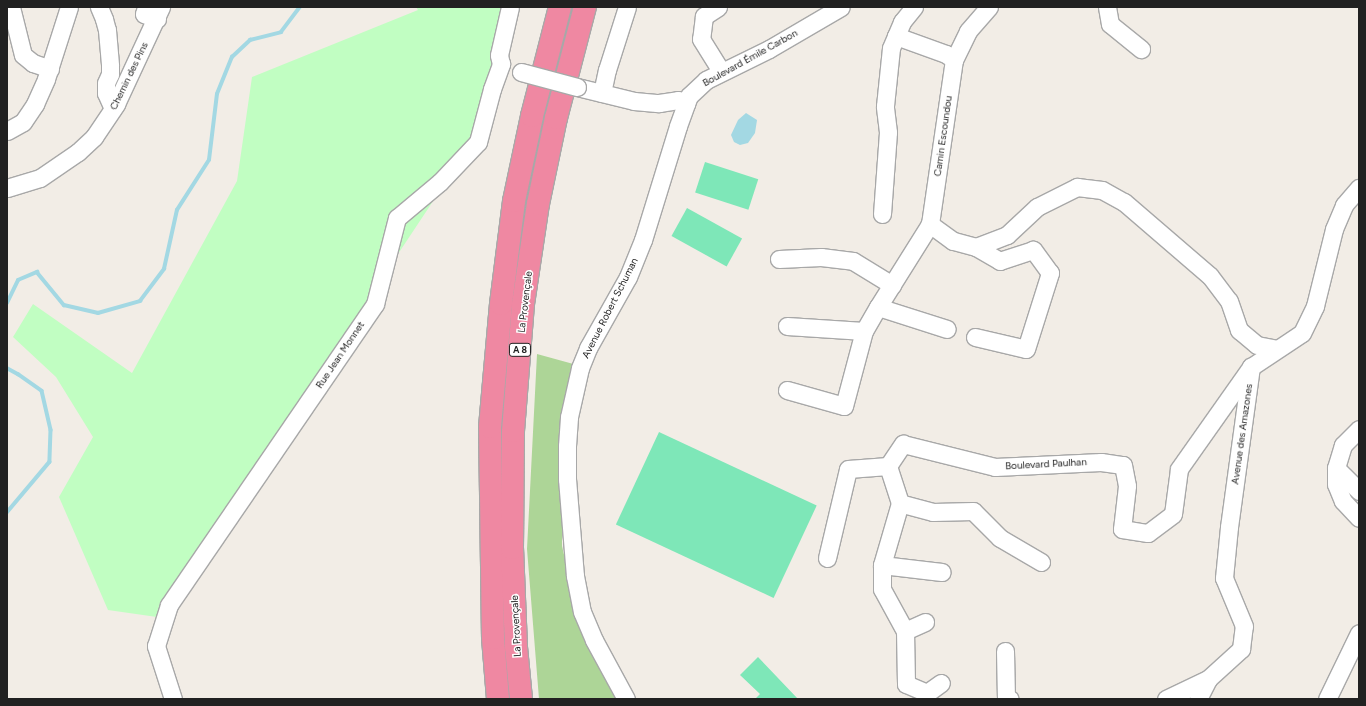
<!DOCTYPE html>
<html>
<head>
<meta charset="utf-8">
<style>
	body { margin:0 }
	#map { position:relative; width:1366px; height:706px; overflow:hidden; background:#f2ede6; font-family:Figtree,sans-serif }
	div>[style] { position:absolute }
	.forest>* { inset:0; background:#add597 }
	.park>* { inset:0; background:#c1fec2 }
	.pitch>* { inset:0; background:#7ee7b8; transform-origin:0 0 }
	.water>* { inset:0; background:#a3d8e3 }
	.stream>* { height:3.5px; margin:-1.75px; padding:0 1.75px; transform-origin:1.75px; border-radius:1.75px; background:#a3d8e3 }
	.roads { filter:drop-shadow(1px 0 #a8a8a8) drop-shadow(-1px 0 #a8a8a8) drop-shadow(0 1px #a8a8a8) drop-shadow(0 -1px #a8a8a8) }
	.minor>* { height:17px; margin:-8.5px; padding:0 8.5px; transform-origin:8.5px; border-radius:8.5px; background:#fff }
	.highway>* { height:22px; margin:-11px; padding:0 11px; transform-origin:11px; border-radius:11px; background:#ef88a2 }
	.bridges { filter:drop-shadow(1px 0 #a8a8a8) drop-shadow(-1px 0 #a8a8a8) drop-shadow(0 1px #a8a8a8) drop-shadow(0 -1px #a8a8a8) }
	.minor-bridge>* { height:17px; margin:-8.5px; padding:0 8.5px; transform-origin:8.5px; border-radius:8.5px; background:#fff }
	span { translate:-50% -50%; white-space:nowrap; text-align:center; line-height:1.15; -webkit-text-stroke:3px #fff; paint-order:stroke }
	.shield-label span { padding:1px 3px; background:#fff; border:1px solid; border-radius:3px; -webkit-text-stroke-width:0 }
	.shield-label { font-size:9px; color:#212121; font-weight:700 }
	.street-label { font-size:10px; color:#212121 }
	.frame { position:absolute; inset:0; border:8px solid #212121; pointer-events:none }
</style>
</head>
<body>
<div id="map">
	<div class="forest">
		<i style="clip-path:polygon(537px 354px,577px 365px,563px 439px,562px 546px,584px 640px,617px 699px,539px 699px,527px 549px)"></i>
	</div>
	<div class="park">
		<i style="clip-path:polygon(416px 7px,508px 7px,473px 141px,157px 617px,108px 610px,59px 497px,93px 437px,56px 377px,13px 337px,33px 304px,132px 373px,237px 181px,252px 77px,418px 10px)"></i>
	</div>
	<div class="pitch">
		<i style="left:705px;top:162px;width:56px;height:32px;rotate:18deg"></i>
		<i style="left:687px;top:208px;width:63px;height:32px;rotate:29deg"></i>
		<i style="left:659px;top:432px;width:174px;height:102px;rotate:25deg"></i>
		<i style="clip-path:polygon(758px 657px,798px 699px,755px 699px,760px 694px,740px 675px)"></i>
	</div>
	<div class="water">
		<i style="clip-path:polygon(746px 113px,757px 120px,755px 133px,748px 143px,740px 145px,734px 142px,731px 135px,738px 120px)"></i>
	</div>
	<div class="stream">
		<i style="left:7px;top:303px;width:25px;rotate:-64deg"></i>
		<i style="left:18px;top:280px;width:21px;rotate:-23deg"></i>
		<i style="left:37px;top:272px;width:43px;rotate:50.7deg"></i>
		<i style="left:64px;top:305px;width:35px;rotate:13deg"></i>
		<i style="left:98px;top:313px;width:44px;rotate:-15.9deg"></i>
		<i style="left:140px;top:301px;width:40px;rotate:-53deg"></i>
		<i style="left:164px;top:269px;width:60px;rotate:-77.6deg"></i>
		<i style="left:177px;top:210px;width:59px;rotate:-57.4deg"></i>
		<i style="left:209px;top:160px;width:66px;rotate:-83.1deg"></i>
		<i style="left:217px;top:94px;width:40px;rotate:-68deg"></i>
		<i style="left:232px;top:57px;width:25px;rotate:-43deg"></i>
		<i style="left:250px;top:40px;width:32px;rotate:-14deg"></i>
		<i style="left:281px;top:32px;width:31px;rotate:-53deg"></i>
		<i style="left:7px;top:368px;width:13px;rotate:29deg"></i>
		<i style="left:18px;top:374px;width:29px;rotate:35deg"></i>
		<i style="left:42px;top:391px;width:40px;rotate:77deg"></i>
		<i style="left:51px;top:430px;width:32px;rotate:92deg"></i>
		<i style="left:50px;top:462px;width:67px;rotate:130.1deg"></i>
	</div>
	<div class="roads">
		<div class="minor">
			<i style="left:11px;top:7px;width:49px;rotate:76deg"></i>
			<i style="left:23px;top:55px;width:13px;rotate:39deg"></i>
			<i style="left:33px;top:63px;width:18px;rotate:19deg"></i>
			<i style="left:99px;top:7px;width:13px;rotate:67deg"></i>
			<i style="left:104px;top:19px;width:11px;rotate:75deg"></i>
			<i style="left:107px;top:30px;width:36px;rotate:85deg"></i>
			<i style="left:110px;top:66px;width:8px;rotate:90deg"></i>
			<i style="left:110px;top:74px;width:10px;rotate:114deg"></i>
			<i style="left:106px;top:83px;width:10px;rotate:90deg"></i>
			<i style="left:106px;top:93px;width:17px;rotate:66deg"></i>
			<i style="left:146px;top:7px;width:7px;rotate:106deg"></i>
			<i style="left:144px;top:14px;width:14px;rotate:21deg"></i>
			<i style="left:718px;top:7px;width:17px;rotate:147deg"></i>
			<i style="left:704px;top:16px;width:23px;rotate:97deg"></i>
			<i style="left:701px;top:39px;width:38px;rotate:58deg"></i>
			<i style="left:914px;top:7px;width:19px;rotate:129deg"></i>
			<i style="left:902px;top:22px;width:15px;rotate:113deg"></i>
			<i style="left:896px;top:36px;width:53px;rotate:19.8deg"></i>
			<i style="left:946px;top:54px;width:10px;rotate:37deg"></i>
			<i style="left:1107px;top:7px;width:17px;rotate:80deg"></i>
			<i style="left:1110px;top:24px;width:40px;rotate:39deg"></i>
			<i style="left:577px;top:87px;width:59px;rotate:13.8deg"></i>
			<i style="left:634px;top:101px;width:25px;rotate:5deg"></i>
			<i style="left:659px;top:103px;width:19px;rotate:-9deg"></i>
			<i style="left:678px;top:100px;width:9px;rotate:21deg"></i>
			<i style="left:602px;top:93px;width:24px;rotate:-78deg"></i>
			<i style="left:607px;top:70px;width:66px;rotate:-72.4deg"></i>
			<i style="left:7px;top:131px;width:18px;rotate:-29deg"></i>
			<i style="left:23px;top:122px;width:22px;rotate:-56deg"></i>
			<i style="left:35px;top:104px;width:27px;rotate:-66deg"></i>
			<i style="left:46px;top:79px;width:76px;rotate:-72.3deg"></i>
			<i style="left:7px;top:188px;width:34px;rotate:-17deg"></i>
			<i style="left:40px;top:178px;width:46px;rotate:-34.4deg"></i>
			<i style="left:78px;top:152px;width:22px;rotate:-43deg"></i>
			<i style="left:94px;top:137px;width:40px;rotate:-56deg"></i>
			<i style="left:116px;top:104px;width:107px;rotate:-65.1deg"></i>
			<i style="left:882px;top:214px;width:82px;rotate:-85.8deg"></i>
			<i style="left:888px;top:132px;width:26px;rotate:-97deg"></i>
			<i style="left:885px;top:106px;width:58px;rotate:-84.1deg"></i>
			<i style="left:891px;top:48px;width:13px;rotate:-67deg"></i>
			<i style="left:930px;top:224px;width:98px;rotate:122.1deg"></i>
			<i style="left:878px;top:307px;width:72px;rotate:17.7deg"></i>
			<i style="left:976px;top:247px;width:33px;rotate:-21deg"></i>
			<i style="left:1007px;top:235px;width:41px;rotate:-43deg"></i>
			<i style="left:1037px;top:207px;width:45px;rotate:-26.6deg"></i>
			<i style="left:1077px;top:187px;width:25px;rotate:7deg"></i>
			<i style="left:1102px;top:190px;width:25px;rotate:29deg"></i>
			<i style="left:1124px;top:202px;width:113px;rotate:40.7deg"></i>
			<i style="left:1210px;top:276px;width:31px;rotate:53deg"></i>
			<i style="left:1229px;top:301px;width:31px;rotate:71deg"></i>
			<i style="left:1239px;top:330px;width:23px;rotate:40deg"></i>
			<i style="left:1257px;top:345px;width:20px;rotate:11deg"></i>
			<i style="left:779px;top:259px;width:42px;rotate:-2.7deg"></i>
			<i style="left:821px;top:257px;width:32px;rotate:7deg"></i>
			<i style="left:853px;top:261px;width:46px;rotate:31.6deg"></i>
			<i style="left:787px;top:326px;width:77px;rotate:3.7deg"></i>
			<i style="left:975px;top:337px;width:52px;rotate:13.2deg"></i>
			<i style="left:1026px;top:349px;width:80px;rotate:-72.5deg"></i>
			<i style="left:1050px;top:273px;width:29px;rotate:-126deg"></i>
			<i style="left:1033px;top:250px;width:35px;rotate:162deg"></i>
			<i style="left:1000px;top:261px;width:28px;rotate:-150deg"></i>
			<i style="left:976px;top:247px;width:24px;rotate:-165deg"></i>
			<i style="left:953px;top:241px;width:29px;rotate:-144deg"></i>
			<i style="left:930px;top:224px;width:166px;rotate:-81.7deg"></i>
			<i style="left:954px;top:60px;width:32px;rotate:-64deg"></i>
			<i style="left:968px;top:31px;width:32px;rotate:-49deg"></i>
			<i style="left:787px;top:390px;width:59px;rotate:15.7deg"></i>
			<i style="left:844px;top:406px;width:78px;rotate:-75.1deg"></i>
			<i style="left:864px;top:331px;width:28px;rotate:-60deg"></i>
			<i style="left:1359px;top:429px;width:23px;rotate:135deg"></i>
			<i style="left:1343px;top:445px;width:24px;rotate:107deg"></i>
			<i style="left:1336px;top:468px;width:16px;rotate:90deg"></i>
			<i style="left:1336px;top:484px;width:18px;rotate:68deg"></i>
			<i style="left:1343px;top:501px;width:23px;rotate:47deg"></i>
			<i style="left:1336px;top:468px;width:33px;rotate:45deg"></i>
			<i style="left:900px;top:503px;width:65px;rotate:106.2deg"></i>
			<i style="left:882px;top:565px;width:24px;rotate:90deg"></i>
			<i style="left:882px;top:589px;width:48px;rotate:61.3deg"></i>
			<i style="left:905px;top:631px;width:53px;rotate:88.9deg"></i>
			<i style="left:906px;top:684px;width:23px;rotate:23deg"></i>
			<i style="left:927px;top:693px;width:17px;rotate:-36deg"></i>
			<i style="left:827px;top:558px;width:91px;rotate:-76.7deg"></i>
			<i style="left:848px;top:469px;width:40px;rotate:-4.3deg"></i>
			<i style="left:1041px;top:562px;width:48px;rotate:-149.7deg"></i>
			<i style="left:1000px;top:538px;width:38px;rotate:-135deg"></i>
			<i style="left:973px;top:511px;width:40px;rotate:178.6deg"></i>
			<i style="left:933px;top:512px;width:34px;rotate:-165deg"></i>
			<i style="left:900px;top:503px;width:39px;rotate:-108deg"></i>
			<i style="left:888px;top:466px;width:27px;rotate:-56deg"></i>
			<i style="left:903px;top:444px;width:95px;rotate:14deg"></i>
			<i style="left:995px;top:467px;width:106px;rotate:-2.7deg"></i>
			<i style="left:1101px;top:462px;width:22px;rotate:8deg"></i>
			<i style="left:1123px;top:465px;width:21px;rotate:79deg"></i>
			<i style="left:1127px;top:486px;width:43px;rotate:96.6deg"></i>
			<i style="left:1122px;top:529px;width:26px;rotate:9deg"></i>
			<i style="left:1148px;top:533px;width:31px;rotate:-37deg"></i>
			<i style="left:1173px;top:514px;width:45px;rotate:-82.4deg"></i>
			<i style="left:1179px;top:469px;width:125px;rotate:-54.8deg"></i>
			<i style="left:882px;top:565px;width:60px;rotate:6.7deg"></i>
			<i style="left:905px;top:631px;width:22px;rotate:-24deg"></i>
			<i style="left:1005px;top:651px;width:46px;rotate:88.8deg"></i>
			<i style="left:1006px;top:697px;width:4px;rotate:27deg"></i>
			<i style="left:173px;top:699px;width:56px;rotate:-107.8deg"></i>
			<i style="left:156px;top:646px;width:43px;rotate:-72.4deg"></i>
			<i style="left:169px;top:605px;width:365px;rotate:-55.6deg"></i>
			<i style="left:375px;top:304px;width:89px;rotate:-75.7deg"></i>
			<i style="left:397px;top:218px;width:56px;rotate:-39.9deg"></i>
			<i style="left:440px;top:182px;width:55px;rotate:-46.5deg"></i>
			<i style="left:478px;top:142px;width:55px;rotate:-75.2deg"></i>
			<i style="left:492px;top:89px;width:27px;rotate:-70deg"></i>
			<i style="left:501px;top:64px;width:9px;rotate:-103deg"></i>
			<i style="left:499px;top:55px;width:49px;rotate:-77.1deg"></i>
			<i style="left:626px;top:699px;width:67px;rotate:-118.5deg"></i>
			<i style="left:594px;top:640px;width:30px;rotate:-113deg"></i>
			<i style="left:582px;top:612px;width:37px;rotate:-101deg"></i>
			<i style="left:575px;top:576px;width:97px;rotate:-94.7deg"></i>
			<i style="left:567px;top:479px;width:33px;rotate:-90deg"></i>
			<i style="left:567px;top:446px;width:29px;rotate:-86deg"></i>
			<i style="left:569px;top:417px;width:50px;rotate:-77.3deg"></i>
			<i style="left:580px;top:368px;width:22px;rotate:-68deg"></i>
			<i style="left:588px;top:348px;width:81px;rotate:-60.6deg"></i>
			<i style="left:628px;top:277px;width:40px;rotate:-68deg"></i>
			<i style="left:643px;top:240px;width:119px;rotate:-72.9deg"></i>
			<i style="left:678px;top:126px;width:32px;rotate:-70deg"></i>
			<i style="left:689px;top:96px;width:23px;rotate:-43deg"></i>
			<i style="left:706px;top:80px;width:70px;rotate:-26.2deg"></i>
			<i style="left:769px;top:49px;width:83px;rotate:-30.3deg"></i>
			<i style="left:1166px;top:699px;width:47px;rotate:-25.5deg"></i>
			<i style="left:1198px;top:699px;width:22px;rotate:-63deg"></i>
			<i style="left:1208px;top:679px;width:45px;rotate:-42.3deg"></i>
			<i style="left:1241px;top:649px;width:23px;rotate:-83deg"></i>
			<i style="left:1244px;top:626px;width:52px;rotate:-112.6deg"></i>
			<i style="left:1224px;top:578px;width:51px;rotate:-84.4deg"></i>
			<i style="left:1229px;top:527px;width:162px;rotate:-82.2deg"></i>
			<i style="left:1251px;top:367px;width:61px;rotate:-33.7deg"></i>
			<i style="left:1302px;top:333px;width:30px;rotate:-64deg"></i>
			<i style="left:1315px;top:306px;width:79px;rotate:-76.1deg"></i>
			<i style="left:1334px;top:229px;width:26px;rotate:-67deg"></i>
			<i style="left:1344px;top:205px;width:23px;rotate:-49deg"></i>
			<i style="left:1327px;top:699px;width:73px;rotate:-64.1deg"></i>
		</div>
		<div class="highway">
			<i style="left:498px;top:699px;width:61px;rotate:-94.7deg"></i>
			<i style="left:493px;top:638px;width:211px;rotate:-90.8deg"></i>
			<i style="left:490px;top:427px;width:123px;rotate:-84.9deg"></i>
			<i style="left:501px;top:304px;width:104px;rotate:-82.8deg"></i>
			<i style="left:514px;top:201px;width:87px;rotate:-78deg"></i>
			<i style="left:532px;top:116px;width:113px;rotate:-75.6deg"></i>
			<i style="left:521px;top:699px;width:52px;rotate:-95.5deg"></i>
			<i style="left:516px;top:647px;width:99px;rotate:-92.3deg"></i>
			<i style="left:512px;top:548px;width:117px;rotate:-89.5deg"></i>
			<i style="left:513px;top:431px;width:127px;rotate:-85.5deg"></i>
			<i style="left:523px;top:304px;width:101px;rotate:-81.5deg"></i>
			<i style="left:538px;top:204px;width:88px;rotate:-78.2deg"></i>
			<i style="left:556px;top:118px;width:115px;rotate:-75.4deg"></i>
		</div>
	</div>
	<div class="bridges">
		<div class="minor-bridge">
			<i style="left:521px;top:72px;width:58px;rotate:15deg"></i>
		</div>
	</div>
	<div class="shield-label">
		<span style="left:520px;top:350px">A 8</span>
	</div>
	<div class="street-label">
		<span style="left:750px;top:58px;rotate:-29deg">Boulevard Émile Carbon</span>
		<span style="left:129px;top:76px;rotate:-64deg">Chemin des Pins</span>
		<span style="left:943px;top:136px;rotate:-82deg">Camin Escoundou</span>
		<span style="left:525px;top:302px;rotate:-83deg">La Provençale</span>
		<span style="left:610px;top:308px;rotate:-63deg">Avenue Robert Schuman</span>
		<span style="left:340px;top:355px;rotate:-56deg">Rue Jean Monnet</span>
		<span style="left:1242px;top:434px;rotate:-82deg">Avenue des Amazones</span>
		<span style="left:1046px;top:464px;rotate:-3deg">Boulevard Paulhan</span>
		<span style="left:516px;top:626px;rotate:-93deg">La Provençale</span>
	</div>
	<div class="frame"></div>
</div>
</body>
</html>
